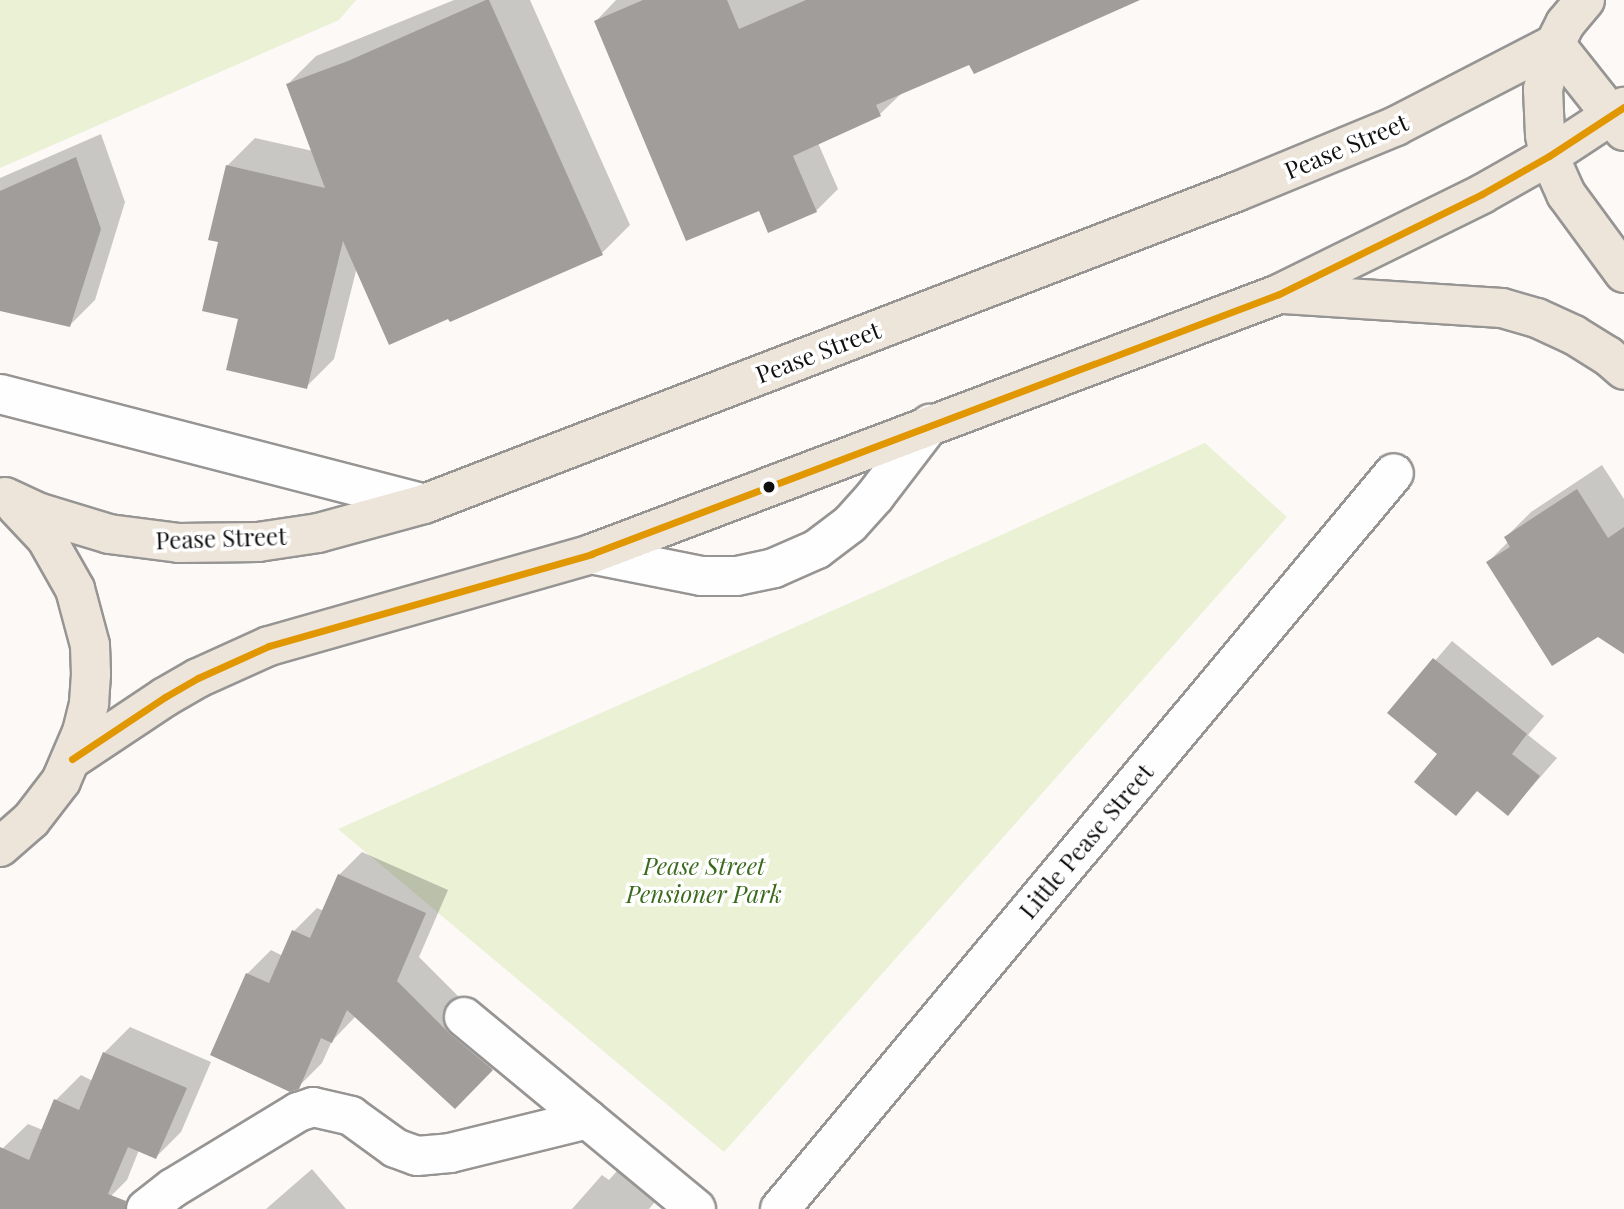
<!DOCTYPE html>
<html>
<head>
<meta charset="utf-8">
<style>
	body { margin:0 }
	#map { position:relative; width:1624px; height:1209px; overflow:hidden; background:#fcf9f6; font-family:"Playfair Display",serif }
	div>[style] { position:absolute }
	.green>* { inset:0; background:#eaf1d5 }
	.shadow>* { inset:0; background:#0003 }
	.building>* { inset:0; background:#a09d9b }
	.roads { filter:drop-shadow(2px 0 #969594) drop-shadow(-2px 0 #969594) drop-shadow(0 2px #969594) drop-shadow(0 -2px #969594) }
	.minor>* { height:38px; margin:-19px; padding:0 19px; transform-origin:19px; border-radius:19px; background:#fffefe }
	.major>* { height:38px; margin:-19px; padding:0 19px; transform-origin:19px; border-radius:19px; background:#eee5da }
	.bus-1>* { height:7px; margin:-3.5px; padding:0 3.5px; transform-origin:3.5px; border-radius:3.5px; background:#e09702 }
	.dots>* { width:19px; height:19px; translate:-50% -50%; box-sizing:border-box; border:4px solid #fff; border-radius:50% }
	span { translate:-50% -50%; white-space:nowrap; text-align:center; line-height:1.15; -webkit-text-stroke:7px #fff; paint-order:stroke }
	.street-label { font-size:24px; color:#101010 }
	.park-label { font-size:24px; color:#3a6b1d; font-style:italic }
</style>
</head>
<body>
<div id="map">
	<div class="green">
		<i style="clip-path:polygon(0 0,356px 0,339px 20px,0 168px)"></i>
		<i style="clip-path:polygon(1205px 443px,1287px 517px,724px 1152px,338px 829px,886px 587px)"></i>
	</div>
	<div class="shadow">
		<i style="clip-path:polygon(454px 0,530px 0,630px 225px,602px 253px,450px 320px,357px 267px,334px 359px,306px 387px,240px 318px,220px 240px,227px 166px,255px 138px,313px 151px,288px 84px,316px 56px)"></i>
		<i style="clip-path:polygon(616px 0,1112px 0,903px 92px,880px 114px,818px 143px,838px 189px,816px 211px,760px 208px,596px 21px)"></i>
		<i style="clip-path:polygon(101px 134px,125px 202px,95px 300px,70px 325px,0 309px,0 178px)"></i>
		<i style="clip-path:polygon(1602px 465px,1624px 499px,1624px 627px,1598px 635px,1488px 562px,1509px 541px,1506px 537px,1531px 512px)"></i>
		<i style="clip-path:polygon(1452px 641px,1544px 716px,1528px 735px,1557px 758px,1508px 814px,1478px 790px,1456px 814px,1439px 754px,1390px 713px)"></i>
		<i style="clip-path:polygon(362px 852px,448px 890px,419px 957px,473px 1011px,515px 1045px,478px 1084px,356px 1016px,332px 1041px,322px 1063px,298px 1087px,247px 974px,271px 950px,283px 956px,294px 931px,317px 908px,324px 911px,339px 875px)"></i>
		<i style="clip-path:polygon(130px 1027px,211px 1062px,181px 1132px,156px 1157px,139px 1150px,127px 1180px,102px 1205px,86px 1209px,0 1209px,2px 1149px,28px 1124px,43px 1130px,56px 1100px,81px 1075px,93px 1081px,104px 1053px)"></i>
		<i style="clip-path:polygon(624px 1163px,662px 1193px,649px 1209px,572px 1209px,602px 1175px,609px 1180px)"></i>
		<i style="clip-path:polygon(312px 1169px,346px 1209px,266px 1209px)"></i>
	</div>
	<div class="building">
		<i style="clip-path:polygon(486px 0,489px 0,603px 255px,450px 322px,448px 319px,389px 345px,343px 241px,307px 389px,226px 370px,238px 319px,202px 311px,218px 242px,208px 240px,226px 165px,325px 188px,286px 84px,348px 61px)"></i>
		<i style="clip-path:polygon(643px 0,727px 0,739px 29px,806px 0,1140px 0,974px 74px,969px 65px,876px 105px,881px 116px,793px 156px,817px 212px,768px 233px,759px 211px,686px 241px,594px 21px)"></i>
		<i style="clip-path:polygon(76px 157px,101px 229px,70px 327px,0 311px,0 191px)"></i>
		<i style="clip-path:polygon(1577px 489px,1608px 538px,1624px 527px,1624px 654px,1598px 637px,1552px 666px,1486px 562px,1510px 547px,1504px 537px)"></i>
		<i style="clip-path:polygon(1433px 658px,1527px 734px,1512px 754px,1540px 776px,1508px 816px,1477px 791px,1456px 816px,1414px 782px,1437px 754px,1387px 713px)"></i>
		<i style="clip-path:polygon(338px 874px,426px 913px,397px 981px,450px 1034px,493px 1070px,455px 1109px,347px 1010px,332px 1043px,321px 1038px,299px 1089px,290px 1092px,210px 1055px,246px 973px,269px 983px,292px 930px,310px 938px)"></i>
		<i style="clip-path:polygon(103px 1052px,187px 1088px,156px 1159px,128px 1147px,108px 1194px,126px 1201px,125px 1209px,0 1209px,0 1147px,29px 1160px,54px 1099px,79px 1110px)"></i>
	</div>
	<div class="roads">
		<div class="minor">
			<i style="left:0;top:394px;width:438px;rotate:14.5deg"></i>
			<i style="left:591px;top:554px;width:112px;rotate:11.3deg"></i>
			<i style="left:701px;top:576px;width:36px"></i>
			<i style="left:737px;top:576px;width:38px;rotate:-12deg"></i>
			<i style="left:774px;top:568px;width:47px;rotate:-23.8deg"></i>
			<i style="left:817px;top:549px;width:41px;rotate:-37.1deg"></i>
			<i style="left:850px;top:524px;width:38px;rotate:-48deg"></i>
			<i style="left:875px;top:496px;width:91px;rotate:-52.6deg"></i>
			<i style="left:464px;top:1017px;width:301px;rotate:39.6deg"></i>
			<i style="left:146px;top:1209px;width:34px;rotate:-38deg"></i>
			<i style="left:173px;top:1188px;width:146px;rotate:-31.3deg"></i>
			<i style="left:298px;top:1112px;width:16px;rotate:-18deg"></i>
			<i style="left:313px;top:1107px;width:39px;rotate:13deg"></i>
			<i style="left:351px;top:1116px;width:54px;rotate:36deg"></i>
			<i style="left:395px;top:1148px;width:23px;rotate:20deg"></i>
			<i style="left:417px;top:1156px;width:33px;rotate:-5deg"></i>
			<i style="left:450px;top:1153px;width:142px;rotate:-13.8deg"></i>
			<i style="left:780px;top:1209px;width:958px;rotate:-50.16deg"></i>
		</div>
		<div class="major">
			<i style="left:1585px;top:0;width:31px;rotate:130deg"></i>
			<i style="left:1565px;top:24px;width:22px;rotate:117deg"></i>
			<i style="left:1555px;top:44px;width:47px;rotate:104.9deg"></i>
			<i style="left:1543px;top:89px;width:46px;rotate:87.5deg"></i>
			<i style="left:1545px;top:135px;width:21px;rotate:79deg"></i>
			<i style="left:1549px;top:156px;width:42px;rotate:65.9deg"></i>
			<i style="left:1566px;top:194px;width:98px;rotate:53.7deg"></i>
			<i style="left:1555px;top:44px;width:111px;rotate:51.6deg"></i>
			<i style="left:1284px;top:294px;width:218px;rotate:3.7deg"></i>
			<i style="left:1502px;top:308px;width:36px;rotate:16deg"></i>
			<i style="left:1537px;top:318px;width:41px;rotate:24.7deg"></i>
			<i style="left:1574px;top:335px;width:40px;rotate:32deg"></i>
			<i style="left:1608px;top:356px;width:21px;rotate:41deg"></i>
			<i style="left:5px;top:497px;width:38px;rotate:25deg"></i>
			<i style="left:40px;top:513px;width:72px;rotate:16.9deg"></i>
			<i style="left:109px;top:534px;width:71px;rotate:7.3deg"></i>
			<i style="left:179px;top:543px;width:79px;rotate:-0.7deg"></i>
			<i style="left:258px;top:542px;width:61px;rotate:-8.5deg"></i>
			<i style="left:318px;top:533px;width:110px;rotate:-15.3deg"></i>
			<i style="left:424px;top:504px;width:870px;rotate:-21.02deg"></i>
			<i style="left:1236px;top:192px;width:173px;rotate:-22.4deg"></i>
			<i style="left:1396px;top:126px;width:179px;rotate:-27.3deg"></i>
			<i style="left:72px;top:759px;width:112px;rotate:-33.7deg"></i>
			<i style="left:165px;top:697px;width:38px;rotate:-30deg"></i>
			<i style="left:198px;top:678px;width:78px;rotate:-24.3deg"></i>
			<i style="left:269px;top:646px;width:335px;rotate:-15.9deg"></i>
			<i style="left:591px;top:554px;width:735px;rotate:-20.7deg"></i>
			<i style="left:1279px;top:294px;width:226px;rotate:-26.2deg"></i>
			<i style="left:1482px;top:194px;width:77px;rotate:-29.6deg"></i>
			<i style="left:1549px;top:156px;width:90px;rotate:-33.2deg"></i>
			<i style="left:0;top:847px;width:41px;rotate:-41.1deg"></i>
			<i style="left:31px;top:820px;width:49px;rotate:-52.4deg"></i>
			<i style="left:61px;top:781px;width:53px;rotate:-66.8deg"></i>
			<i style="left:82px;top:732px;width:30px;rotate:-76deg"></i>
			<i style="left:89px;top:703px;width:29px;rotate:-86deg"></i>
			<i style="left:91px;top:674px;width:29px;rotate:-92deg"></i>
			<i style="left:90px;top:645px;width:58px;rotate:-105deg"></i>
			<i style="left:75px;top:589px;width:59px;rotate:-119.6deg"></i>
			<i style="left:46px;top:538px;width:44px;rotate:-133.2deg"></i>
		</div>
	</div>
	<div class="bus-1">
		<i style="left:72px;top:759px;width:112px;rotate:-33.7deg"></i>
		<i style="left:165px;top:697px;width:38px;rotate:-30deg"></i>
		<i style="left:198px;top:678px;width:78px;rotate:-24.3deg"></i>
		<i style="left:269px;top:646px;width:335px;rotate:-15.9deg"></i>
		<i style="left:591px;top:554px;width:735px;rotate:-20.7deg"></i>
		<i style="left:1279px;top:294px;width:226px;rotate:-26.2deg"></i>
		<i style="left:1482px;top:194px;width:77px;rotate:-29.6deg"></i>
		<i style="left:1549px;top:156px;width:90px;rotate:-33.2deg"></i>
	</div>
	<div class="dots">
		<i style="left:769px;top:487px;background:#101010"></i>
	</div>
	<div class="street-label">
		<span style="left:1346px;top:146px;rotate:-23deg">Pease Street</span>
		<span style="left:818px;top:352px;rotate:-21deg">Pease Street</span>
		<span style="left:221px;top:538px;rotate:-2deg">Pease Street</span>
		<span style="left:1086px;top:841px;rotate:-50deg">Little Pease Street</span>
	</div>
	<div class="park-label">
		<span style="left:704px;top:880px">Pease Street<br>Pensioner Park</span>
	</div>
</div>
</body>
</html>
